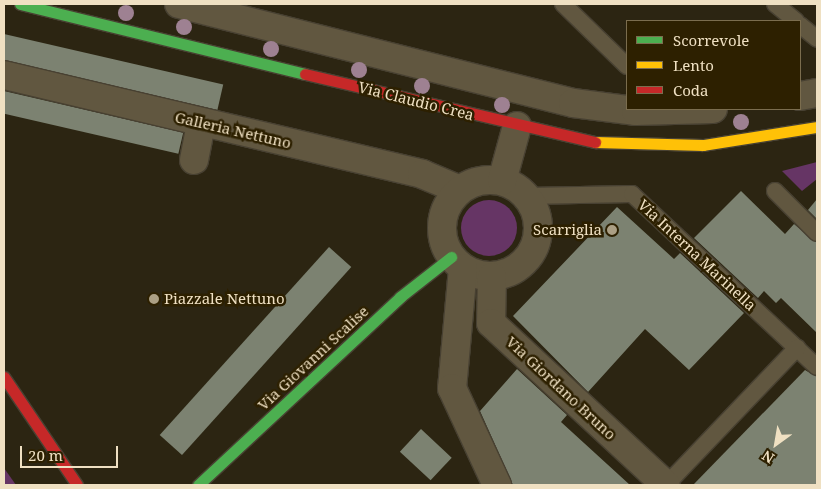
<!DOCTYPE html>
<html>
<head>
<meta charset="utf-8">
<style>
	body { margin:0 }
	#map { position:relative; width:821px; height:489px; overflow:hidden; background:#2c2512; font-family:"Noto Serif",serif }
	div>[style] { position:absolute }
	.green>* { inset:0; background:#663565 }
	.round { border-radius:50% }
	.building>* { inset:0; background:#7c8271; transform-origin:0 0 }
	.roads { filter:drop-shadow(1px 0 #484132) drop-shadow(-1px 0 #484132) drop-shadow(0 1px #484132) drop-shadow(0 -1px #484132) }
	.lane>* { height:16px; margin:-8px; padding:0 8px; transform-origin:8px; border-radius:8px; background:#615740 }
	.street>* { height:28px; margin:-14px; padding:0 14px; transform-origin:14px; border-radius:14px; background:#615740 }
	.street>.ring { margin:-14px; padding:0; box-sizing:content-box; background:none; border:28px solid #615740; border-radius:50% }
	.fast>* { height:11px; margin:-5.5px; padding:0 5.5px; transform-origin:5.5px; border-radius:5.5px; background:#4caf50 }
	.slow>* { height:11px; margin:-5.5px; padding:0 5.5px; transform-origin:5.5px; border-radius:5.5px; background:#ffc107 }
	.jam>* { height:11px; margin:-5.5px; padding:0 5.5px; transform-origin:5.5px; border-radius:5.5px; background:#c62828 }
	.trees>* { width:16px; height:16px; margin:-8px; border-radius:50%; background:#9e8192 }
	.dots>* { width:14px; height:14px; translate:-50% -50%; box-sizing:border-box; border:2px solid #2d2000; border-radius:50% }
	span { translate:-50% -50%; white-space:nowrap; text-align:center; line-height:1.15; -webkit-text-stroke:5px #2d2000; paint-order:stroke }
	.street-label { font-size:15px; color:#efe0c2 }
	.poi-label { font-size:15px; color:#efe0c2 }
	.right { translate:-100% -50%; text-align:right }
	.left { translate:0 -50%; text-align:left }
	.frame { position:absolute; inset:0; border:5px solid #efe0c2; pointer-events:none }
	.legend { position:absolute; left:626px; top:20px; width:175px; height:90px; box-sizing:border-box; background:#2d2000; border:1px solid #7b6d4e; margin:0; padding:6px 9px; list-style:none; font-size:15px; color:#efe0c2 }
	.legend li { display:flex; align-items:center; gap:10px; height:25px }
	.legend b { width:25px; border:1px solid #7b6d4e }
	.north { position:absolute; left:751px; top:419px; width:50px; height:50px; -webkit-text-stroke:4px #2d2000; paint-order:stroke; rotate:212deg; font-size:14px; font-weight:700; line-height:20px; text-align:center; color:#efe0c2 }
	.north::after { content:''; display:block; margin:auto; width:18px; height:22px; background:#efe0c2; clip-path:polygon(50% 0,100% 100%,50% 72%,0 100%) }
	.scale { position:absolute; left:20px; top:446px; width:98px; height:22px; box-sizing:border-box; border:2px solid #efe0c2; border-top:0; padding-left:6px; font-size:15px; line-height:18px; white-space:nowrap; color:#efe0c2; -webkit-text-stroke:4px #2d2000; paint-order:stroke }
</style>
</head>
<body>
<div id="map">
	<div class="green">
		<i style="clip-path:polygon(817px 162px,817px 179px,802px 191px,782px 171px)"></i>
		<i class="round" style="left:461px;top:200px;width:56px;height:56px"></i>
		<i style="clip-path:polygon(4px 468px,16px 485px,4px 485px)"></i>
	</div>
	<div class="building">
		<i style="left:4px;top:34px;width:225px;height:26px;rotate:13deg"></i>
		<i style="left:4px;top:91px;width:184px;height:22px;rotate:13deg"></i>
		<i style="clip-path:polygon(741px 191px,785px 234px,794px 224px,817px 243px,817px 333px,781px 298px,776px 303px,764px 291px,758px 298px,694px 238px)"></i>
		<i style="clip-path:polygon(817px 199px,817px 219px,808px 210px)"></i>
		<i style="clip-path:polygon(617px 207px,674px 259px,680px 253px,744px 313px,689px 370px,645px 329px,588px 392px,513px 316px)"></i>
		<i style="left:329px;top:247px;width:30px;height:253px;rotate:42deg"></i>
		<i style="clip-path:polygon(517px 369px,567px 415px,561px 422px,630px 485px,513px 485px,480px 411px)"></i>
		<i style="clip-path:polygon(805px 370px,817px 377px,817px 485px,693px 485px)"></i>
		<i style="left:421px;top:429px;width:42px;height:31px;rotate:43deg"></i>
	</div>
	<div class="roads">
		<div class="lane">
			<i style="left:563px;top:4px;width:89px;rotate:44.1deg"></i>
			<i style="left:775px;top:4px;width:27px;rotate:39deg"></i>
			<i style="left:800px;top:25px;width:22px;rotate:39deg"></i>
			<i style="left:775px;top:191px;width:59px;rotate:45deg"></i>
			<i style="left:527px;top:196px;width:105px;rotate:-1.1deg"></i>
			<i style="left:632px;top:194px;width:253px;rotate:43.1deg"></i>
			<i style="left:666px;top:485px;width:190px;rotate:-46.3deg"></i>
		</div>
		<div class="street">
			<i style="left:179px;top:4px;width:406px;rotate:14.1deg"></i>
			<i style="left:573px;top:103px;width:64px;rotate:7.2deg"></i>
			<i style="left:636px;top:111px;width:77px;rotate:-1.5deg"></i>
			<i style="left:4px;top:75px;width:430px;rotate:13.3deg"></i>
			<i style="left:422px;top:174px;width:41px;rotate:22.8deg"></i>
			<i style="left:800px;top:96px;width:17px;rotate:-10deg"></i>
			<i style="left:194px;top:160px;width:38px;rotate:-79deg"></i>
			<i class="ring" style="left:442px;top:180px;width:68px;height:68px"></i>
			<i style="left:502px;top:181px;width:57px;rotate:-74.7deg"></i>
			<i style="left:463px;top:268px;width:121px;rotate:95.2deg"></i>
			<i style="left:452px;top:388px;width:107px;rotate:65.1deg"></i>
			<i style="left:492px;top:277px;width:46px;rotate:91.2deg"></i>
			<i style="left:491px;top:323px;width:238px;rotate:42.8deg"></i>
		</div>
		<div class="fast">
			<i style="left:20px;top:4px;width:293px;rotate:13.8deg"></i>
			<i style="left:198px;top:485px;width:276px;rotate:-42.9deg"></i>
			<i style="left:400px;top:297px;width:65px;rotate:-38.1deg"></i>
		</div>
		<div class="slow">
			<i style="left:595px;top:142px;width:108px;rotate:1.6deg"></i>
			<i style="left:703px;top:145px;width:115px;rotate:-9deg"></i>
		</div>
		<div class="jam">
			<i style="left:305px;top:74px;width:298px;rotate:13.2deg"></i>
			<i style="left:4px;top:377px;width:130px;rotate:55.9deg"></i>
		</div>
	</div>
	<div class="trees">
		<i style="left:126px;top:13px"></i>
		<i style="left:184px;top:27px"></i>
		<i style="left:271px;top:49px"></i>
		<i style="left:359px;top:70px"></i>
		<i style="left:422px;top:86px"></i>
		<i style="left:502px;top:105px"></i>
		<i style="left:741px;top:122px"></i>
	</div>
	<div class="dots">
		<i style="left:612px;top:230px;background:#ab9f84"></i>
		<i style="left:154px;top:299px;background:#ab9f84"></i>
	</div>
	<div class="street-label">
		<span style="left:416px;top:101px;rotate:14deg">Via Claudio Crea</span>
		<span style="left:233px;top:130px;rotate:13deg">Galleria Nettuno</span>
		<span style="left:697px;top:255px;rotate:43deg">Via Interna Marinella</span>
		<span style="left:313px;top:358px;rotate:-43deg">Via Giovanni Scalise</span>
		<span style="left:561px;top:388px;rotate:43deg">Via Giordano Bruno</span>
	</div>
	<div class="poi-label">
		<span class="right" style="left:602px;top:230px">Scarriglia</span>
		<span class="left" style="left:164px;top:299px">Piazzale Nettuno</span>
	</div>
	<div class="frame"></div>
	<ul class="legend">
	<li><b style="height:6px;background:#4caf50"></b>Scorrevole</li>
	<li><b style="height:6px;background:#ffc107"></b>Lento</li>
	<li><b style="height:6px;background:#c62828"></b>Coda</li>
	</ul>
	<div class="north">N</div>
	<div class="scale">20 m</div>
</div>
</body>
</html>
